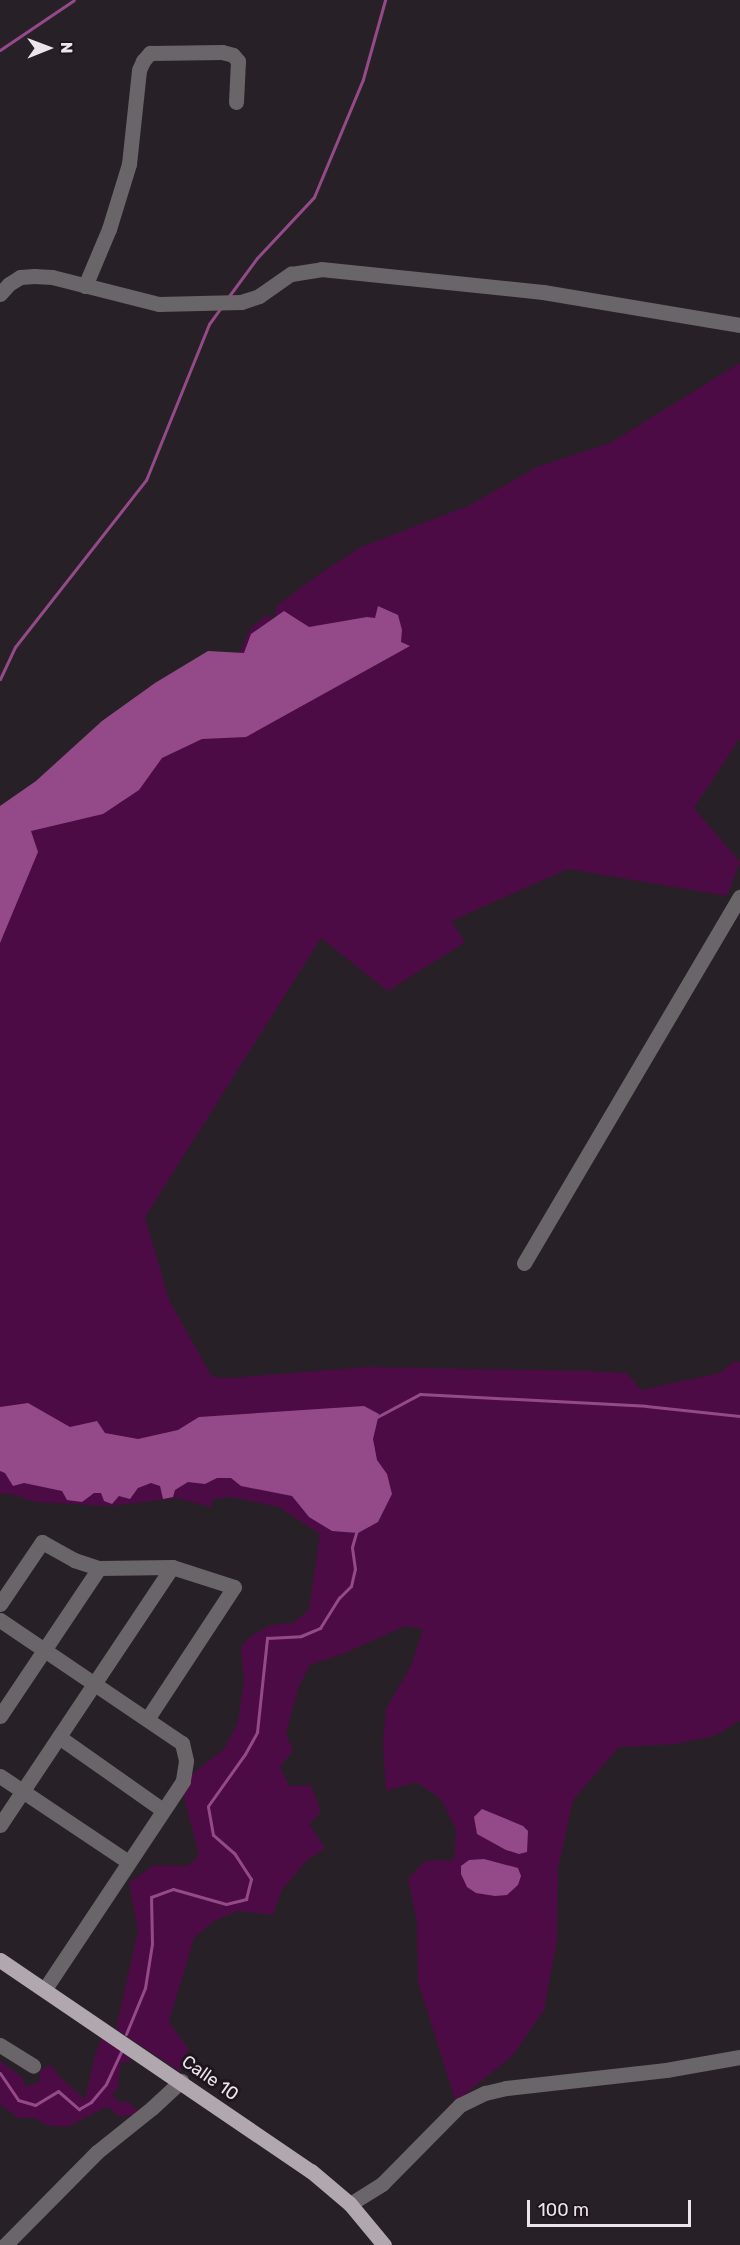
<!DOCTYPE html>
<html>
<head>
<meta charset="utf-8">
<style>
	body { margin:0 }
	#map { position:relative; width:740px; height:2245px; overflow:hidden; background:#282027; font-family:Rubik,sans-serif }
	div>[style] { position:absolute }
	.green>* { inset:0; background:#4d0b46 }
	.water>* { inset:0; background:#944a89 }
	.stream>* { height:3px; margin:-1.5px; padding:0 1.5px; transform-origin:1.5px; border-radius:1.5px; background:#944a89 }
	.minor>* { height:15px; margin:-7.5px; padding:0 7.5px; transform-origin:7.5px; border-radius:7.5px; background:#696568 }
	.major>* { height:15px; margin:-7.5px; padding:0 7.5px; transform-origin:7.5px; border-radius:7.5px; background:#b1a7af }
	span { translate:-50% -50%; white-space:nowrap; text-align:center; line-height:1.15; -webkit-text-stroke:6px #1f161d; paint-order:stroke }
	.street-label { font-size:18px; color:#ece6eb }
	.north { position:absolute; left:18px; top:18px; width:60px; height:60px; -webkit-text-stroke:4px #1f161d; paint-order:stroke; rotate:89deg; font-size:16px; font-weight:700; line-height:24px; text-align:center; color:#ece6eb }
	.north::after { content:''; display:block; margin:auto; width:21px; height:27px; background:#ece6eb; clip-path:polygon(50% 0,100% 100%,50% 72%,0 100%) }
	.scale { position:absolute; left:527px; top:2200px; width:164px; height:27px; box-sizing:border-box; border:3px solid #ece6eb; border-top:0; padding-left:8px; font-size:18px; line-height:21px; white-space:nowrap; color:#ece6eb; -webkit-text-stroke:4px #1f161d; paint-order:stroke }
</style>
</head>
<body>
<div id="map">
	<div class="green">
		<i style="clip-path:polygon(740px 363px,740px 738px,694px 808px,740px 862px,727px 896px,568px 869px,451px 921px,465px 942px,388px 991px,321px 938px,145px 1217px,169px 1300px,212px 1377px,230px 1378px,367px 1367px,590px 1371px,627px 1373px,641px 1390px,720px 1373px,735px 1361px,740px 1362px,740px 1721px,714px 1736px,676px 1744px,619px 1747px,573px 1800px,558px 1869px,557px 1941px,544px 2010px,513px 2055px,456px 2102px,418px 1982px,417px 1922px,408px 1879px,425px 1861px,454px 1860px,456px 1830px,441px 1799px,416px 1782px,386px 1791px,383px 1742px,386px 1709px,411px 1666px,423px 1629px,405px 1626px,345px 1653px,310px 1665px,299px 1686px,286px 1733px,293px 1751px,280px 1766px,289px 1786px,311px 1785px,321px 1812px,309px 1824px,325px 1848px,305px 1862px,282px 1890px,273px 1915px,238px 1911px,214px 1921px,194px 1938px,169px 2022px,189px 2050px,181px 2072px,116px 2029px,138px 1931px,129px 1883px,154px 1865px,188px 1866px,199px 1855px,182px 1790px,187px 1778px,224px 1749px,238px 1722px,244px 1682px,241px 1647px,250px 1637px,271px 1625px,293px 1623px,309px 1610px,320px 1534px,279px 1507px,231px 1497px,213px 1499px,211px 1507px,177px 1498px,109px 1506px,36px 1502px,7px 1493px,0 1494px,0 842px,219px 657px,239px 653px,251px 628px,266px 615px,275px 620px,276px 606px,324px 571px,361px 547px,468px 506px,537px 467px,610px 443px)"></i>
		<i style="clip-path:polygon(103px 2033px,132px 2062px,121px 2062px,118px 2089px,112px 2094px,120px 2103px,126px 2101px,137px 2109px,136px 2115px,118px 2116px,108px 2106px,67px 2127px,49px 2126px,35px 2118px,18px 2118px,0 2104px,0 2061px,22px 2077px,26px 2087px,40px 2081px,40px 2070px,51px 2065px,58px 2075px,85px 2099px,95px 2056px)"></i>
	</div>
	<div class="water">
		<i style="clip-path:polygon(378px 606px,398px 615px,402px 630px,401px 642px,410px 646px,246px 737px,202px 739px,162px 758px,139px 790px,103px 814px,31px 831px,38px 852px,0 943px,0 806px,36px 781px,102px 721px,155px 683px,208px 651px,244px 653px,251px 634px,284px 611px,309px 627px,367px 617px,375px 618px)"></i>
		<i style="clip-path:polygon(28px 1403px,70px 1427px,97px 1421px,105px 1433px,138px 1439px,178px 1430px,199px 1417px,364px 1406px,379px 1414px,373px 1439px,377px 1460px,387px 1474px,392px 1494px,378px 1522px,358px 1533px,332px 1531px,309px 1517px,292px 1496px,241px 1486px,231px 1478px,217px 1478px,205px 1484px,188px 1482px,175px 1490px,173px 1497px,163px 1499px,160px 1486px,151px 1483px,138px 1488px,130px 1499px,119px 1496px,112px 1504px,104px 1501px,101px 1493px,94px 1493px,82px 1502px,67px 1500px,62px 1491px,24px 1483px,13px 1486px,5px 1473px,0 1471px,0 1407px)"></i>
		<i style="clip-path:polygon(482px 1809px,523px 1826px,528px 1831px,527px 1852px,519px 1854px,506px 1850px,477px 1834px,474px 1817px)"></i>
		<i style="clip-path:polygon(484px 1859px,518px 1868px,521px 1876px,518px 1885px,507px 1895px,495px 1896px,476px 1893px,467px 1887px,461px 1874px,461px 1866px,469px 1860px)"></i>
	</div>
	<div class="stream">
		<i style="left:0;top:50px;width:89px;rotate:-34deg"></i>
		<i style="left:229px;top:296px;width:47px;rotate:-53.6deg"></i>
		<i style="left:257px;top:258px;width:83px;rotate:-46.9deg"></i>
		<i style="left:314px;top:197px;width:128px;rotate:-67.4deg"></i>
		<i style="left:363px;top:79px;width:82px;rotate:-74.4deg"></i>
		<i style="left:0;top:679px;width:35px;rotate:-65deg"></i>
		<i style="left:15px;top:647px;width:212px;rotate:-51.9deg"></i>
		<i style="left:146px;top:480px;width:168px;rotate:-68deg"></i>
		<i style="left:209px;top:324px;width:19px;rotate:-54deg"></i>
		<i style="left:377px;top:1417px;width:49px;rotate:-28.1deg"></i>
		<i style="left:420px;top:1394px;width:226px;rotate:3deg"></i>
		<i style="left:646px;top:1406px;width:95px;rotate:6.1deg"></i>
		<i style="left:126px;top:2034px;width:50px;rotate:-67.6deg"></i>
		<i style="left:145px;top:1988px;width:45px;rotate:-81deg"></i>
		<i style="left:152px;top:1944px;width:47px;rotate:-91.2deg"></i>
		<i style="left:151px;top:1897px;width:23px;rotate:-20deg"></i>
		<i style="left:173px;top:1889px;width:55px;rotate:15.8deg"></i>
		<i style="left:226px;top:1904px;width:21px;rotate:-14deg"></i>
		<i style="left:246px;top:1899px;width:21px;rotate:-76deg"></i>
		<i style="left:251px;top:1879px;width:30px;rotate:-123deg"></i>
		<i style="left:235px;top:1854px;width:29px;rotate:-139deg"></i>
		<i style="left:213px;top:1835px;width:29px;rotate:-100deg"></i>
		<i style="left:208px;top:1806px;width:64px;rotate:-54.6deg"></i>
		<i style="left:245px;top:1754px;width:25px;rotate:-61deg"></i>
		<i style="left:257px;top:1732px;width:95px;rotate:-83.9deg"></i>
		<i style="left:267px;top:1638px;width:34px;rotate:-3deg"></i>
		<i style="left:301px;top:1636px;width:21px;rotate:-23deg"></i>
		<i style="left:320px;top:1628px;width:36px;rotate:-58deg"></i>
		<i style="left:339px;top:1598px;width:17px;rotate:-45deg"></i>
		<i style="left:351px;top:1586px;width:17px;rotate:-77deg"></i>
		<i style="left:355px;top:1569px;width:22px;rotate:-98deg"></i>
		<i style="left:352px;top:1547px;width:18px;rotate:-74deg"></i>
		<i style="left:0;top:2073px;width:32px;rotate:56deg"></i>
		<i style="left:18px;top:2100px;width:18px;rotate:16deg"></i>
		<i style="left:35px;top:2105px;width:27px;rotate:-31deg"></i>
		<i style="left:58px;top:2091px;width:28px;rotate:41deg"></i>
		<i style="left:79px;top:2109px;width:14px;rotate:-30deg"></i>
		<i style="left:91px;top:2102px;width:23px;rotate:-50deg"></i>
		<i style="left:106px;top:2084px;width:38px;rotate:-65deg"></i>
	</div>
	<div class="minor">
		<i style="left:85px;top:286px;width:62px;rotate:-67.2deg"></i>
		<i style="left:109px;top:229px;width:68px;rotate:-72.9deg"></i>
		<i style="left:129px;top:164px;width:95px;rotate:-83.9deg"></i>
		<i style="left:139px;top:70px;width:10px;rotate:-66deg"></i>
		<i style="left:143px;top:61px;width:11px;rotate:-49deg"></i>
		<i style="left:150px;top:53px;width:72px;rotate:-0.8deg"></i>
		<i style="left:222px;top:52px;width:11px;rotate:15deg"></i>
		<i style="left:233px;top:55px;width:8px;rotate:50deg"></i>
		<i style="left:238px;top:61px;width:41px;rotate:92.8deg"></i>
		<i style="left:0;top:294px;width:13px;rotate:-48deg"></i>
		<i style="left:9px;top:284px;width:13px;rotate:-32deg"></i>
		<i style="left:20px;top:277px;width:14px;rotate:-4deg"></i>
		<i style="left:34px;top:276px;width:18px;rotate:3deg"></i>
		<i style="left:52px;top:277px;width:110px;rotate:14.2deg"></i>
		<i style="left:159px;top:304px;width:82px;rotate:-1.4deg"></i>
		<i style="left:241px;top:302px;width:19px;rotate:-18deg"></i>
		<i style="left:259px;top:296px;width:39px;rotate:-35deg"></i>
		<i style="left:291px;top:274px;width:30px;rotate:-9deg"></i>
		<i style="left:321px;top:269px;width:223px;rotate:5.9deg"></i>
		<i style="left:543px;top:292px;width:200px;rotate:9.5deg"></i>
		<i style="left:524px;top:1263px;width:425px;rotate:-59.5deg"></i>
		<i style="left:0;top:1604px;width:75px;rotate:-55.9deg"></i>
		<i style="left:42px;top:1542px;width:37px;rotate:29deg"></i>
		<i style="left:74px;top:1560px;width:26px;rotate:18deg"></i>
		<i style="left:99px;top:1568px;width:73px;rotate:-0.8deg"></i>
		<i style="left:172px;top:1567px;width:65px;rotate:17.9deg"></i>
		<i style="left:234px;top:1587px;width:157px;rotate:123.3deg"></i>
		<i style="left:0;top:1620px;width:220px;rotate:34.1deg"></i>
		<i style="left:182px;top:1743px;width:18px;rotate:77deg"></i>
		<i style="left:186px;top:1761px;width:20px;rotate:99deg"></i>
		<i style="left:183px;top:1781px;width:250px;rotate:123.6deg"></i>
		<i style="left:0;top:1716px;width:178px;rotate:-56.2deg"></i>
		<i style="left:59px;top:1737px;width:127px;rotate:35.1deg"></i>
		<i style="left:0;top:1776px;width:153px;rotate:33.8deg"></i>
		<i style="left:0;top:1825px;width:310px;rotate:-56.3deg"></i>
		<i style="left:0;top:2045px;width:39px;rotate:32deg"></i>
		<i style="left:350px;top:2204px;width:38px;rotate:-32deg"></i>
		<i style="left:382px;top:2184px;width:111px;rotate:-45.4deg"></i>
		<i style="left:460px;top:2105px;width:28px;rotate:-26deg"></i>
		<i style="left:485px;top:2093px;width:22px;rotate:-13deg"></i>
		<i style="left:506px;top:2088px;width:161px;rotate:-6.4deg"></i>
		<i style="left:666px;top:2070px;width:75px;rotate:-10deg"></i>
		<i style="left:5px;top:2245px;width:131px;rotate:-45.3deg"></i>
		<i style="left:97px;top:2152px;width:70px;rotate:-38.7deg"></i>
		<i style="left:152px;top:2108px;width:40px;rotate:-43deg"></i>
	</div>
	<div class="major">
		<i style="left:0;top:1960px;width:376px;rotate:34.2deg"></i>
		<i style="left:311px;top:2171px;width:51px;rotate:40.2deg"></i>
		<i style="left:350px;top:2204px;width:53px;rotate:50.3deg"></i>
	</div>
	<div class="street-label">
		<span style="left:210px;top:2078px;rotate:35deg">Calle 10</span>
	</div>
	<div class="north">N</div>
	<div class="scale">100 m</div>
</div>
</body>
</html>
